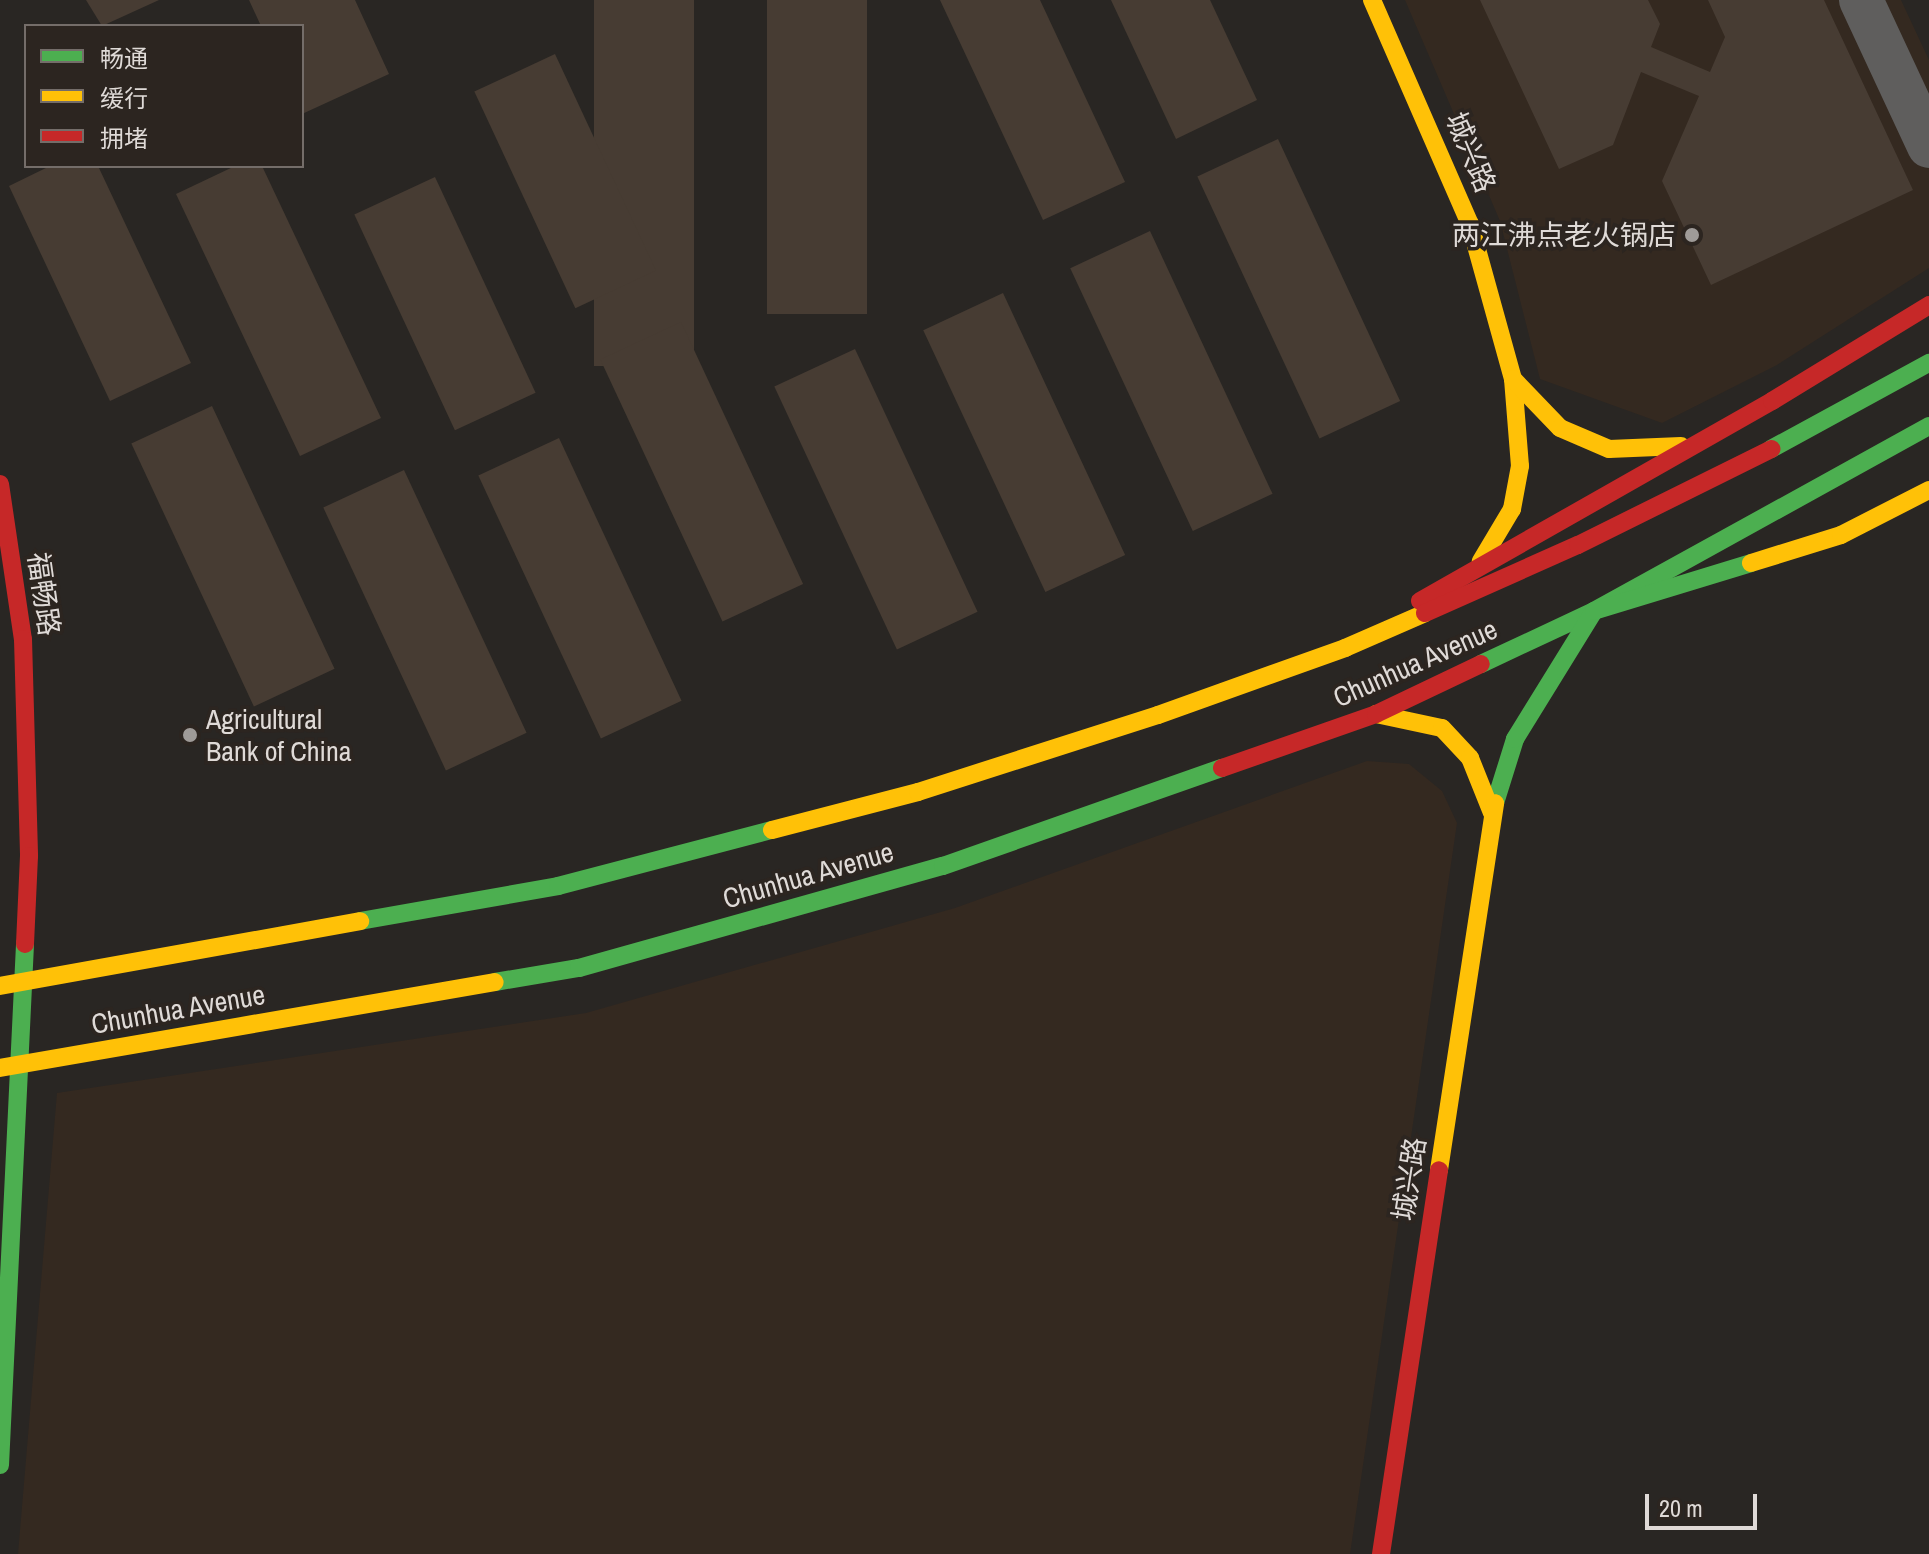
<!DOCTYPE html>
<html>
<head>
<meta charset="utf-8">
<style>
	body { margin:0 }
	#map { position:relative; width:1929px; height:1554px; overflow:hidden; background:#292623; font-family:"Archivo Narrow","Noto Sans SC",sans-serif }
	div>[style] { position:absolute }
	.built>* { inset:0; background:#342920 }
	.building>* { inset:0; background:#473c33; transform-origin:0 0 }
	.street>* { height:44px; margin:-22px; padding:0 22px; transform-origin:22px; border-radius:22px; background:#5f5e5d }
	.fast>* { height:18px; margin:-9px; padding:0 9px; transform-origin:9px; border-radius:9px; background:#4caf50 }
	.slow>* { height:18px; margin:-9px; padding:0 9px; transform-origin:9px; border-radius:9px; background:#ffc107 }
	.jam>* { height:18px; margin:-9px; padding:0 9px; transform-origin:9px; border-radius:9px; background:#c62828 }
	.dots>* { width:22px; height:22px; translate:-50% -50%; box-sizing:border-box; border:4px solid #2c2520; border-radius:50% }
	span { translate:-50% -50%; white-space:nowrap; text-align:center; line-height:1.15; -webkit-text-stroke:7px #2c2520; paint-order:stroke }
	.street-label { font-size:28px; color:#dfdad7 }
	.poi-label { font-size:28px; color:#dfdad7 }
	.right { translate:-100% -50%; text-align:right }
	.left { translate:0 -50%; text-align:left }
	.legend { position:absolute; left:24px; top:24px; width:280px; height:144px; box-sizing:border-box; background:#2c2520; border:2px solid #746d69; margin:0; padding:10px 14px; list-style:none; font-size:24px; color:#dfdad7 }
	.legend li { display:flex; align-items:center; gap:16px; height:40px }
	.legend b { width:40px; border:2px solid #746d69 }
	.scale { position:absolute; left:1645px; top:1494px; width:112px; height:36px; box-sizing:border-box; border:4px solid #dfdad7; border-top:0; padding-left:10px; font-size:24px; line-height:28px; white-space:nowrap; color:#dfdad7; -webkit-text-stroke:6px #2c2520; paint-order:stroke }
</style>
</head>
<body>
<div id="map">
	<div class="built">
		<i style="clip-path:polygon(1405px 0,1901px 0,1929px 60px,1929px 268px,1777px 365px,1662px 423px,1540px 379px,1500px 221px)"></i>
		<i style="clip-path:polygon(1367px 761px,1409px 764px,1442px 791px,1457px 823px,1350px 1554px,18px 1554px,57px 1093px,586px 1013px,955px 908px)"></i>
	</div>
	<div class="building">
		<i style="clip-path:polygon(86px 0,159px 0,102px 26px)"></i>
		<i style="clip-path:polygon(249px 0,355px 0,389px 74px,302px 114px,302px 26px,261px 26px)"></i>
		<i style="left:594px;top:0;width:100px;height:366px"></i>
		<i style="left:767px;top:0;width:100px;height:314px"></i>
		<i style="clip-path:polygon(940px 0,1040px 0,1125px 182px,1043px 220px)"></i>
		<i style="clip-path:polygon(1111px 0,1210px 0,1257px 100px,1176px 139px)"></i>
		<i style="clip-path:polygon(1480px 0,1648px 0,1660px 24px,1651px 47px,1710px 72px,1725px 37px,1708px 0,1824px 0,1913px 190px,1711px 285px,1662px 181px,1699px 96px,1641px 72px,1613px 145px,1559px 169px)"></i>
		<i style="left:555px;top:54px;width:239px;height:89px;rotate:65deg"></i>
		<i style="left:1278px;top:139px;width:289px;height:89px;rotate:65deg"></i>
		<i style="clip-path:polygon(50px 166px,98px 166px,191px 363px,110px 401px,9px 186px)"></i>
		<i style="clip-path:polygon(235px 166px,262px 166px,381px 418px,300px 456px,176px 194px)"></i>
		<i style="left:435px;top:177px;width:238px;height:89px;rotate:65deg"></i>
		<i style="left:1150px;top:231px;width:290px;height:88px;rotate:65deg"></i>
		<i style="left:1003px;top:293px;width:289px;height:88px;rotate:65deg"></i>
		<i style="left:681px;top:322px;width:289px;height:89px;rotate:65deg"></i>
		<i style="left:855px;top:349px;width:290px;height:89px;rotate:65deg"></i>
		<i style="left:212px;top:406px;width:290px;height:89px;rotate:65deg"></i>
		<i style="left:559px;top:438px;width:290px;height:89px;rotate:65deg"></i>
		<i style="left:404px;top:470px;width:290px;height:89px;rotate:65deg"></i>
	</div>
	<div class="street">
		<i style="left:1861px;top:0;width:161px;rotate:65deg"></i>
	</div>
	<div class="fast">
		<i style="left:1771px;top:449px;width:180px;rotate:-28.6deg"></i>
		<i style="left:1481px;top:664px;width:125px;rotate:-25.1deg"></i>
		<i style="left:1594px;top:611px;width:383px;rotate:-28.9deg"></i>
		<i style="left:1495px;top:803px;width:67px;rotate:-72.6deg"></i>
		<i style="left:1515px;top:739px;width:150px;rotate:-58.3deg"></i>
		<i style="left:1594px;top:611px;width:164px;rotate:-17deg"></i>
		<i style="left:360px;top:921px;width:201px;rotate:-10deg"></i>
		<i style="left:558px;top:886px;width:221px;rotate:-14.7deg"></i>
		<i style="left:495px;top:982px;width:85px;rotate:-9.5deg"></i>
		<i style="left:579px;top:968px;width:378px;rotate:-15.7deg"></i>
		<i style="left:943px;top:866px;width:296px;rotate:-19.4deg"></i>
		<i style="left:0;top:1465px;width:522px;rotate:-87.25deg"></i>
	</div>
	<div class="slow">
		<i style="left:1372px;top:0;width:244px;rotate:66.4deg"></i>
		<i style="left:1470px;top:224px;width:161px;rotate:74.5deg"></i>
		<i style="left:1513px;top:379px;width:87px;rotate:85.4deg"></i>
		<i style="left:1520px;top:466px;width:44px;rotate:100.5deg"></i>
		<i style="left:1512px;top:509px;width:61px;rotate:120.8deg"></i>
		<i style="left:1513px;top:379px;width:68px;rotate:46.2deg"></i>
		<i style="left:1560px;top:428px;width:53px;rotate:23.2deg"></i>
		<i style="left:1609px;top:449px;width:72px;rotate:-2.4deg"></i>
		<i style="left:1751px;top:563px;width:94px;rotate:-17.3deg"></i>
		<i style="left:1841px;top:535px;width:99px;rotate:-27.1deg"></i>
		<i style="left:1376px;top:714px;width:67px;rotate:12deg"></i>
		<i style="left:1442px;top:728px;width:41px;rotate:47deg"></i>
		<i style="left:1470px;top:758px;width:59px;rotate:68.2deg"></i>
		<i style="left:772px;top:830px;width:151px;rotate:-14.6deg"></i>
		<i style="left:918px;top:792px;width:252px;rotate:-17.8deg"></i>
		<i style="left:1158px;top:715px;width:199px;rotate:-19.7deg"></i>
		<i style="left:1345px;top:648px;width:87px;rotate:-23.6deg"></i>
		<i style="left:0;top:986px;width:366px;rotate:-10.2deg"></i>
		<i style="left:0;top:1068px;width:502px;rotate:-9.86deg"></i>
		<i style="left:1439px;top:1170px;width:371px;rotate:-81.3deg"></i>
	</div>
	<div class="jam">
		<i style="left:0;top:484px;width:157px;rotate:81.6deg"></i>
		<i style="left:23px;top:639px;width:217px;rotate:88.4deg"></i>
		<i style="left:29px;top:856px;width:88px;rotate:92.6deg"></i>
		<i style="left:1420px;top:601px;width:405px;rotate:-29.6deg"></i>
		<i style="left:1772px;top:401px;width:184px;rotate:-31.4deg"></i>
		<i style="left:1425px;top:613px;width:167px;rotate:-24deg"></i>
		<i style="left:1578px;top:545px;width:216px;rotate:-26.4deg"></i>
		<i style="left:1222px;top:768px;width:163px;rotate:-19.3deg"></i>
		<i style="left:1376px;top:714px;width:116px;rotate:-25.5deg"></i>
		<i style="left:1381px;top:1554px;width:388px;rotate:-81.4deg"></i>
	</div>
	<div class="dots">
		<i style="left:1692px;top:235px;background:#9f9b98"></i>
		<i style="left:190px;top:735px;background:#9f9b98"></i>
	</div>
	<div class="street-label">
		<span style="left:1471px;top:152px;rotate:67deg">城兴路</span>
		<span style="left:44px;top:594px;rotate:82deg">福畅路</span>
		<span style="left:1415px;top:663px;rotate:-24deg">Chunhua Avenue</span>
		<span style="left:808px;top:875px;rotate:-16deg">Chunhua Avenue</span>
		<span style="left:178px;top:1009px;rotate:-10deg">Chunhua Avenue</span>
		<span style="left:1409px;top:1179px;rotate:-81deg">城兴路</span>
	</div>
	<div class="poi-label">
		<span class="right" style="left:1676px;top:235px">两江沸点老火锅店</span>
		<span class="left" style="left:206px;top:735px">Agricultural<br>Bank of China</span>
	</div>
	<ul class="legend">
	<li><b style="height:10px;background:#4caf50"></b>畅通</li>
	<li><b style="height:10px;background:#ffc107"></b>缓行</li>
	<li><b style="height:10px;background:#c62828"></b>拥堵</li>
	</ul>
	<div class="scale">20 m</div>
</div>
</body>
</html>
